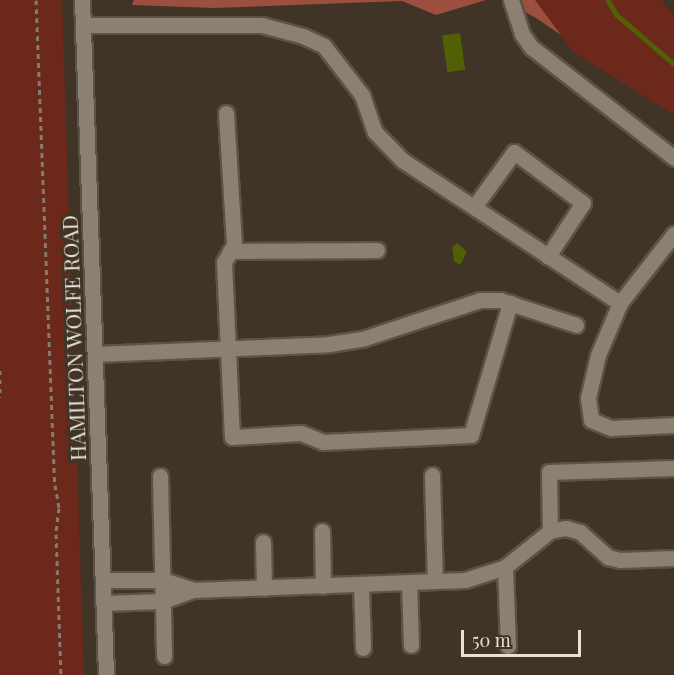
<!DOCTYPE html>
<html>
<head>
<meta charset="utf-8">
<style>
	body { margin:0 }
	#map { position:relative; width:674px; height:675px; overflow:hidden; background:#3f3426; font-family:"Playfair Display",serif }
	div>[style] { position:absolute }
	.green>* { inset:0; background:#6c281a }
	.forest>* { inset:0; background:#9c4f3f }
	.water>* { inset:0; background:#526005; transform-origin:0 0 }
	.stream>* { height:4.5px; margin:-2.25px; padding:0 2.25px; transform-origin:2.25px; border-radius:2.25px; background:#526005 }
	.path>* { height:3px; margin-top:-1.5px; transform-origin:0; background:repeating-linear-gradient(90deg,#857c70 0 4.5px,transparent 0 9px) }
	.roads { filter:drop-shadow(2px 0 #5b5347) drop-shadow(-2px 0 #5b5347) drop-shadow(0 2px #5b5347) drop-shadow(0 -2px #5b5347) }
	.minor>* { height:15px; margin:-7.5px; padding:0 7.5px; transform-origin:7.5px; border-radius:7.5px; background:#8c8070 }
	span { translate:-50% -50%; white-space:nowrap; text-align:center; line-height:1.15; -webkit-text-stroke:6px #3f3426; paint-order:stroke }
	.street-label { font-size:21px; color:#e7e1d8 }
	.scale { position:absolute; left:461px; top:630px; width:120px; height:27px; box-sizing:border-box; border:3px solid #e7e1d8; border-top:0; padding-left:8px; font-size:18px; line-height:21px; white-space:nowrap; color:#e7e1d8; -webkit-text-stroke:4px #3f3426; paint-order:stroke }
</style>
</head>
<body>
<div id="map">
	<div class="green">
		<i style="clip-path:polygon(0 0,62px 0,84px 675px,0 675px)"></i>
		<i style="clip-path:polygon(535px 0,661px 0,674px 15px,674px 115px,573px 52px)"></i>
	</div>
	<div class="forest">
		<i style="clip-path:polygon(134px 0,486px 0,436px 15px,402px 1px,214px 8px,132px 5px)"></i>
		<i style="clip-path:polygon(503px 0,535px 0,561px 35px,536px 18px)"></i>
	</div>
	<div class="water">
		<i style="left:460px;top:33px;width:37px;height:18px;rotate:82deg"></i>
		<i style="clip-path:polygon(457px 243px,467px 252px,460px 265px,454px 261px,452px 247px)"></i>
	</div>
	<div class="stream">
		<i style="left:608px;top:0;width:17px;rotate:59deg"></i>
		<i style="left:617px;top:15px;width:75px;rotate:40.7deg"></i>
	</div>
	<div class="path">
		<i style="left:36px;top:0;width:485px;rotate:87.8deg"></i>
		<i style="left:55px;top:485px;width:23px;rotate:80deg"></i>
		<i style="left:59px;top:508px;width:26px;rotate:97deg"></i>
		<i style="left:56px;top:534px;width:141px;rotate:88deg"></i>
		<i style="left:0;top:370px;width:27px;rotate:90deg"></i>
	</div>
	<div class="roads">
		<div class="minor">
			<i style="left:82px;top:0;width:675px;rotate:87.96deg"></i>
			<i style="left:511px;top:0;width:36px;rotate:72deg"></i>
			<i style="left:522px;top:34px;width:16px;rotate:55deg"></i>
			<i style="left:531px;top:47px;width:181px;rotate:37.8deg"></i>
			<i style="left:83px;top:25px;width:179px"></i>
			<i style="left:262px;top:25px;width:42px;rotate:15deg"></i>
			<i style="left:303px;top:36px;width:23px;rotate:25deg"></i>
			<i style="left:324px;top:46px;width:62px;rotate:52.2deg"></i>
			<i style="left:362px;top:95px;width:39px;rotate:71deg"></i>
			<i style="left:375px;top:132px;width:39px;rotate:46deg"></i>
			<i style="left:402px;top:160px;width:261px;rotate:33.3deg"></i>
			<i style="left:620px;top:303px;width:88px;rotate:-52deg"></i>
			<i style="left:226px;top:113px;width:132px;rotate:86.5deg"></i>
			<i style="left:234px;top:245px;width:20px;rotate:120deg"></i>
			<i style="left:224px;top:262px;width:175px;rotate:87.4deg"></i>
			<i style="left:232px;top:437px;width:69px;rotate:-3.3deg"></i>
			<i style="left:301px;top:433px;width:24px;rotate:22deg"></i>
			<i style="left:323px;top:442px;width:148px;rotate:-2.7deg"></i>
			<i style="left:471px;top:435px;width:138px;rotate:-73.5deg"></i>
			<i style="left:474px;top:207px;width:68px;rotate:-54deg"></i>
			<i style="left:514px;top:152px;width:86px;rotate:36.5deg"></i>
			<i style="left:583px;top:203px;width:64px;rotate:123.4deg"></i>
			<i style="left:230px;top:251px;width:147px;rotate:-0.4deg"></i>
			<i style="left:620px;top:303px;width:56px;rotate:112.9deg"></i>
			<i style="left:598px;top:355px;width:44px;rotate:103.1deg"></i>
			<i style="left:588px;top:398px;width:22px;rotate:82deg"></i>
			<i style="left:591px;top:420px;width:22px;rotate:22deg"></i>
			<i style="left:611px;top:428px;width:63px;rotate:-2.7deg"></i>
			<i style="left:95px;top:354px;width:234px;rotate:-2.4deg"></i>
			<i style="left:329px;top:344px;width:36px;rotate:-9deg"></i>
			<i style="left:365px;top:338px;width:121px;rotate:-18.3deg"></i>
			<i style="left:480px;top:300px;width:20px"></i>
			<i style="left:500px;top:300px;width:80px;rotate:18.2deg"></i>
			<i style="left:432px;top:475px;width:106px;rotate:88.4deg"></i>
			<i style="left:160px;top:476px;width:180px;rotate:88.7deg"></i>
			<i style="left:322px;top:531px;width:55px;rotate:89deg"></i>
			<i style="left:550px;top:531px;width:59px;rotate:-91deg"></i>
			<i style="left:549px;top:472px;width:125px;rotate:-1.8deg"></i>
			<i style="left:263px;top:542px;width:46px;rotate:88.8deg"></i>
			<i style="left:505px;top:567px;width:79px;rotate:87.8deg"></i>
			<i style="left:103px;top:580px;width:60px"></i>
			<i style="left:163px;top:580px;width:32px;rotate:18deg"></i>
			<i style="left:409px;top:582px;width:63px;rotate:88.2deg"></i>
			<i style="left:361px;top:584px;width:64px;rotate:88.2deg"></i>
			<i style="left:103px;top:603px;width:60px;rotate:-1.9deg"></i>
			<i style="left:163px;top:601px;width:32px;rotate:-20deg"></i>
			<i style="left:193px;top:590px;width:272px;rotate:-2.1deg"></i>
			<i style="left:465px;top:580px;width:42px;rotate:-18deg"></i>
			<i style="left:505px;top:567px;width:58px;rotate:-38.7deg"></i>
			<i style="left:550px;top:531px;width:16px;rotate:-11deg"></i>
			<i style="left:566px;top:528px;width:15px;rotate:16deg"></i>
			<i style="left:580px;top:532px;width:38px;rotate:42deg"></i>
			<i style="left:608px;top:557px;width:12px;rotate:14deg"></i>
			<i style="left:620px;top:560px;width:54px;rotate:-2.1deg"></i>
		</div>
	</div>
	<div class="street-label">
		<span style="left:73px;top:338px;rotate:-92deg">HAMILTON WOLFE ROAD</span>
	</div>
	<div class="scale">50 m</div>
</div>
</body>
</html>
